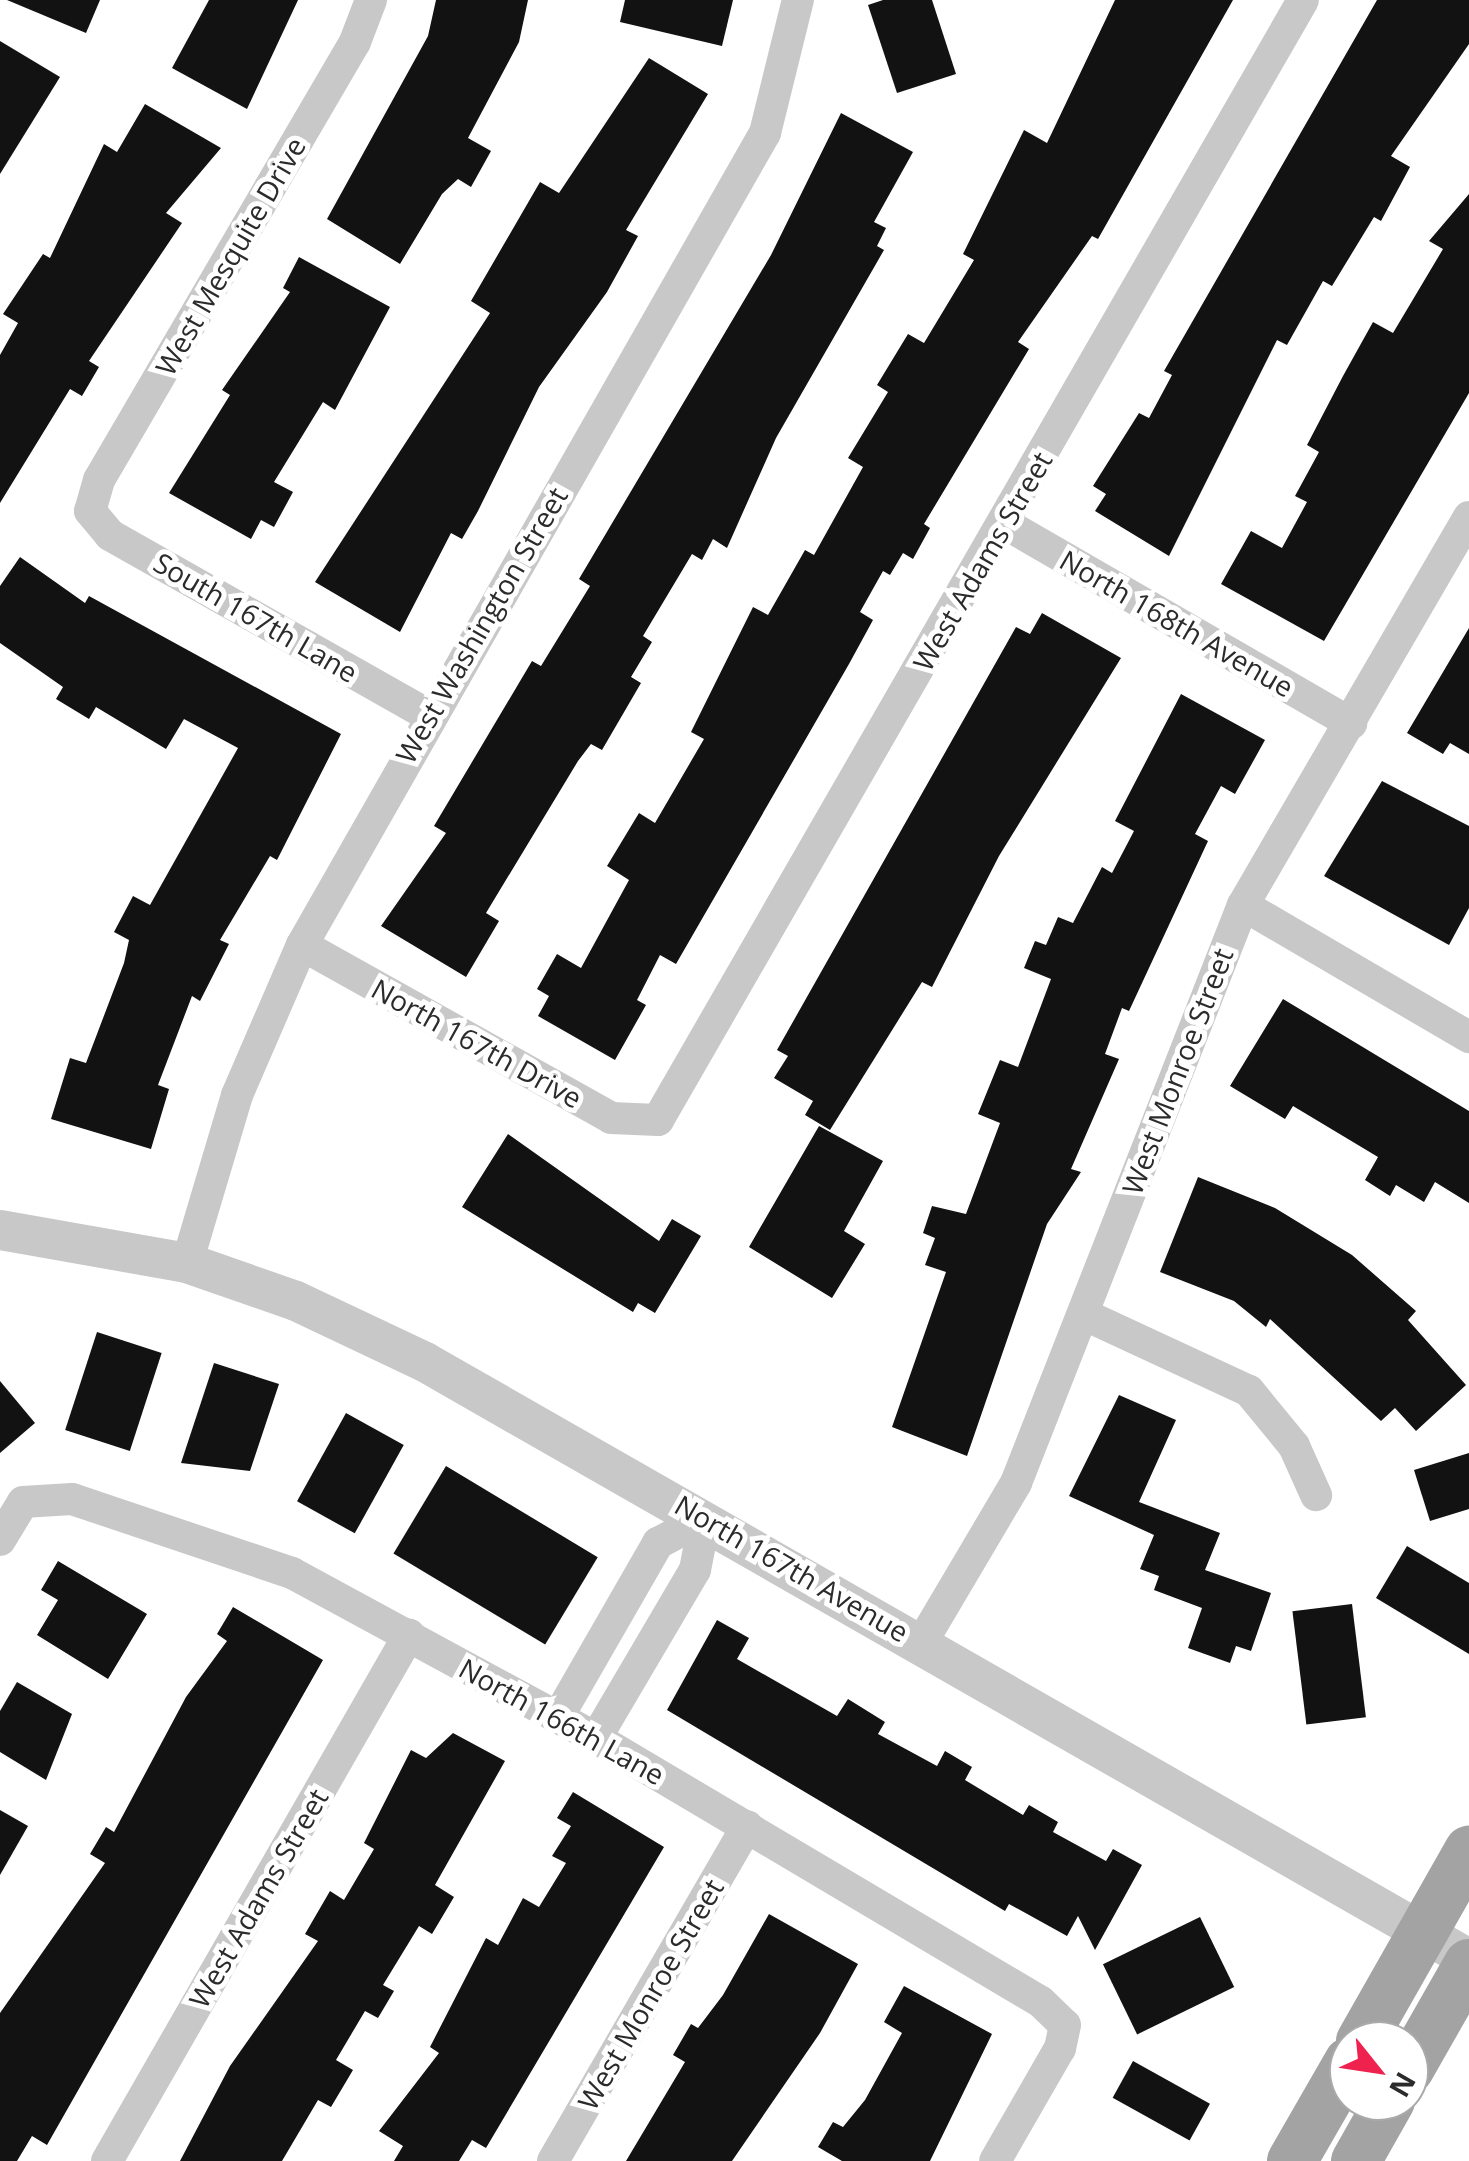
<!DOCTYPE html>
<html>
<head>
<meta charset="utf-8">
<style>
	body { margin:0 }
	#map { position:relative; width:1469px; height:2161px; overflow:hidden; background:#fff; font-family:"Open Sans",sans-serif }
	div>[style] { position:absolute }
	.building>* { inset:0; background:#121212; transform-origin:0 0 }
	.minor>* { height:32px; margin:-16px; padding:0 16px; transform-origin:16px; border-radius:16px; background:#c8c8c8 }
	.tertiary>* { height:40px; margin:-20px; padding:0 20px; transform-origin:20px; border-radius:20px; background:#c8c8c8 }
	.primary>* { height:50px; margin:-25px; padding:0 25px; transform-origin:25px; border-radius:25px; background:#a3a3a3 }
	span { translate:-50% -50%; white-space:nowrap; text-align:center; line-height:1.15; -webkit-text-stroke:10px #fff; paint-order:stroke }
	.street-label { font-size:28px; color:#2b2b2b }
	.north { position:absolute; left:1329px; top:2021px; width:100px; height:100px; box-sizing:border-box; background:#fff; border:2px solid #aaa; border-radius:50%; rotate:120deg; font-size:28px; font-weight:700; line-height:40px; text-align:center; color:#2b2b2b }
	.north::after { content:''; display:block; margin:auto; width:35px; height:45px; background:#ef214e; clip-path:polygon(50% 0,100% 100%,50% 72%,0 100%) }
</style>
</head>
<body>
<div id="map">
	<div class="building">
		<i style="clip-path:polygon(7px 0,100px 0,86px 33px)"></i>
		<i style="clip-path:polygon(209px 0,298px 0,247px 109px,172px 68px)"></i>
		<i style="clip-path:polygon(436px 0,528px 0,519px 42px,468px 138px,491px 151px,471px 187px,458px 179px,442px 194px,400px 264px,327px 219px,428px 36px)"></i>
		<i style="clip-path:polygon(625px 0,733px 0,722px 46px,620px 22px)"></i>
		<i style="clip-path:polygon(883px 0,932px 0,956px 74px,897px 93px,868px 5px)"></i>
		<i style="clip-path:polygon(1115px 0,1233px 0,1098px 239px,1092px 236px,1018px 342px,1029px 349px,924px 524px,930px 528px,913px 559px,903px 553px,890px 575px,883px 571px,860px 612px,873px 620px,849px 664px,676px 964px,660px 955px,637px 1000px,646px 1005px,615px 1060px,538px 1016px,549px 996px,537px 989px,557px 954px,581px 968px,629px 880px,607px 866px,639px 813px,655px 823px,704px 739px,691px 732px,753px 607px,768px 615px,805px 550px,814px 555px,863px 467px,848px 458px,888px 392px,877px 385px,908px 334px,924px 343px,974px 260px,963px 254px,1024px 130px,1047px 143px)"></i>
		<i style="clip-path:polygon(1377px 0,1469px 0,1469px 44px,1391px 156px,1410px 167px,1381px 221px,1374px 217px,1332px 286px,1323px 281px,1287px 345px,1277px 340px,1169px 556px,1095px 511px,1106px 494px,1093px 486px,1139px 413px,1149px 418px,1172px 375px,1164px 371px)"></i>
		<i style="clip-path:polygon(0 41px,60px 77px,0 174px)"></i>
		<i style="clip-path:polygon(649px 58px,708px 94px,626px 230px,638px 236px,607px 292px,539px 387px,478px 511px,462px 539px,451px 533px,400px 632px,315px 582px,490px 313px,471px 301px,540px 182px,559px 193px)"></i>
		<i style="clip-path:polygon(145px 104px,221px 148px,166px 213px,182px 223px,89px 361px,99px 367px,82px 396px,70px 389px,0 503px,0 355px,18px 323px,3px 314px,43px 254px,50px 258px,104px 144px,117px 152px)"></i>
		<i style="clip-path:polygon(841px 113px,913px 152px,874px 222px,886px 228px,877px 246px,884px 250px,776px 438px,727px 548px,713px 539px,702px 560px,692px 554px,643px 636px,652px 642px,631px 677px,641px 683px,602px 750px,591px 744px,578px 761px,486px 913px,499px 921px,466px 977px,381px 926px,446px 833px,434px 826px,532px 661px,541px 666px,590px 586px,579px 579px,771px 255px)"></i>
		<i style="clip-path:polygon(1469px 194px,1469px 393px,1324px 641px,1221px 584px,1251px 531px,1282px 548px,1307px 502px,1295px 496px,1319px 452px,1307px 445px,1343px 376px,1373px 322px,1393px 333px,1443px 249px,1429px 241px)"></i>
		<i style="clip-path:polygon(299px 257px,390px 307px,335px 410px,323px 402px,274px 482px,293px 492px,274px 527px,261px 520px,251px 539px,169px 493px,230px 395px,222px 390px,290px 292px,283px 288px)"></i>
		<i style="clip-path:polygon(20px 557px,85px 603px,89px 596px,341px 734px,277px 860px,270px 856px,220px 940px,229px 944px,200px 1001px,192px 996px,158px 1085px,169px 1089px,151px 1149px,51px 1119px,70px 1058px,86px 1063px,124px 963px,129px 940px,114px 932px,133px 896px,150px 905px,238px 748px,184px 719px,166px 749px,96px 707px,89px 719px,56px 699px,63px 687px,0 643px,0 586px)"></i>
		<i style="clip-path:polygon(1042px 613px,1121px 658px,999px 856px,932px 987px,922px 982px,830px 1130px,805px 1115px,813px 1101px,774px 1078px,788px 1056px,777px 1050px,1016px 627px,1030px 634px)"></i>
		<i style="clip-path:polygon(1469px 628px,1469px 754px,1450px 743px,1443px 754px,1407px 733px)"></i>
		<i style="clip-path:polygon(1181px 694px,1265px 740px,1235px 794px,1221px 786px,1195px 834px,1208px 841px,1129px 1011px,1122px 1008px,1105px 1054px,1119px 1059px,1071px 1169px,1081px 1172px,1047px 1224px,967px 1456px,892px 1427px,946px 1272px,925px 1265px,935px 1238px,923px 1233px,932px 1206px,966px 1214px,1000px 1123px,978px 1114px,1000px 1060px,1018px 1067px,1051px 979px,1024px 968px,1035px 941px,1046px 945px,1058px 917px,1073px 923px,1102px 867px,1112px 873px,1134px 831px,1115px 821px)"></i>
		<i style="clip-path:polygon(1382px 781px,1469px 826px,1469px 908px,1449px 945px,1324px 876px)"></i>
		<i style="clip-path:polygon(1283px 999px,1469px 1111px,1469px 1203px,1435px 1182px,1424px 1202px,1396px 1185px,1390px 1196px,1365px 1180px,1378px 1157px,1293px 1106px,1285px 1119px,1230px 1086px)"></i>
		<i style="clip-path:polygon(819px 1126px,883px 1161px,844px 1231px,865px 1244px,832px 1298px,749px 1247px)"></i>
		<i style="clip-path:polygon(508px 1134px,659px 1241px,672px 1219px,701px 1236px,655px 1313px,638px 1303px,633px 1312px,462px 1207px)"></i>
		<i style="clip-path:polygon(1198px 1177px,1275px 1208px,1352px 1255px,1416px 1311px,1408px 1320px,1466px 1385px,1416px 1431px,1395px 1408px,1381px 1421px,1270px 1319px,1266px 1327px,1234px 1301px,1160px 1272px)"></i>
		<i style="left:97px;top:1332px;width:68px;height:103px;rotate:18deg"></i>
		<i style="clip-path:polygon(214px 1363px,279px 1384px,250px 1471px,181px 1463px)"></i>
		<i style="clip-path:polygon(0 1381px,35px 1423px,0 1453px)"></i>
		<i style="clip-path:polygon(1119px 1395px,1176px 1420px,1139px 1502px,1220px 1533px,1205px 1570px,1271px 1593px,1251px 1651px,1236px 1646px,1230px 1663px,1188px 1648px,1202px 1608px,1154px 1590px,1159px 1576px,1140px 1569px,1154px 1535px,1069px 1496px)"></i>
		<i style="left:346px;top:1413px;width:66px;height:101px;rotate:29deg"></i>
		<i style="clip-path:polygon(1469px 1453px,1469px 1509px,1430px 1521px,1414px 1470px)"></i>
		<i style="left:446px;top:1466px;width:177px;height:102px;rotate:31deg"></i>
		<i style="clip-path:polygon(1407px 1546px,1469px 1583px,1469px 1654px,1376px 1598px)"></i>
		<i style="clip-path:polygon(58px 1561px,147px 1614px,108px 1679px,37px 1635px,58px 1600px,41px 1590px)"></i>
		<i style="left:1352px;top:1604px;width:114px;height:60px;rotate:83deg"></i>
		<i style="clip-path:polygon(233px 1607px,323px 1660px,47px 2145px,32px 2136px,17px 2161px,0 2161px,0 2013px,105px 1863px,90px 1854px,106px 1827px,114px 1832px,186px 1697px,227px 1641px,217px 1634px)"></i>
		<i style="clip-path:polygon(717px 1620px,749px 1638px,737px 1659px,837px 1716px,848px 1699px,885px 1722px,878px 1734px,937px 1766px,945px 1751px,972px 1767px,965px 1780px,1023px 1815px,1029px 1805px,1058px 1822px,1053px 1832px,1106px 1861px,1113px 1849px,1142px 1865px,1095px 1950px,1078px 1916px,1067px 1936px,1009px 1904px,1005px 1911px,667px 1710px)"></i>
		<i style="clip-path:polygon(17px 1682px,72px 1714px,46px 1780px,0 1752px,0 1711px)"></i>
		<i style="clip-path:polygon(453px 1733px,505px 1761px,435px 1885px,454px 1897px,432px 1934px,419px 1926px,383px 1985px,394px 1991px,378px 2018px,365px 2011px,336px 2060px,353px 2070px,331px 2107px,318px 2100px,282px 2161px,180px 2161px,230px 2066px,318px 1941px,305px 1934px,330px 1891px,344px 1900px,374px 1849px,364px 1843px,411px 1750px,426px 1758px)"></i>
		<i style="clip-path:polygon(573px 1792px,664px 1847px,486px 2148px,472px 2140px,459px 2161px,394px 2161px,403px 2146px,379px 2131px,439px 2053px,430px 2047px,486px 1938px,498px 1945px,523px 1898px,539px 1907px,566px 1863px,552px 1856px,571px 1826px,557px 1818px)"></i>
		<i style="clip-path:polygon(0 1810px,28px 1826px,0 1875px)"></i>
		<i style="clip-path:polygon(769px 1914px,858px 1964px,820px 2033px,732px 2161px,626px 2161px,685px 2062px,673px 2055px,691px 2024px,698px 2028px,723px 1995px)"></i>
		<i style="left:1200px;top:1917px;width:78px;height:108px;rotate:64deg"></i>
		<i style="clip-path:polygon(904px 1986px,992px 2034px,930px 2161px,842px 2161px,818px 2147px,833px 2122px,843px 2127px,865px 2100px,902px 2033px,884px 2022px)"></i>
		<i style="left:1133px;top:2061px;width:88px;height:42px;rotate:29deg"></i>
	</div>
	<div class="minor">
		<i style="left:371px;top:0;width:45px;rotate:110.9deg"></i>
		<i style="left:355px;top:42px;width:507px;rotate:120.31deg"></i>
		<i style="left:99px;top:480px;width:32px;rotate:106deg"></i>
		<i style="left:90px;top:511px;width:31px;rotate:50deg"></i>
		<i style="left:110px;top:535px;width:365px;rotate:29.5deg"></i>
		<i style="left:1004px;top:523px;width:401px;rotate:30deg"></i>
		<i style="left:1243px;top:905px;width:262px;rotate:30.3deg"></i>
		<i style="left:302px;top:945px;width:354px;rotate:29.2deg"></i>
		<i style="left:611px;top:1118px;width:47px;rotate:2.4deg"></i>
		<i style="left:658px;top:1120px;width:1292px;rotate:-60.06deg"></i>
		<i style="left:187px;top:1263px;width:175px;rotate:-73.4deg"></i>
		<i style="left:237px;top:1095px;width:163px;rotate:-66.6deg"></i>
		<i style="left:302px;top:945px;width:935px;rotate:-60.31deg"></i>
		<i style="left:765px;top:133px;width:137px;rotate:-76.1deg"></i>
		<i style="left:1083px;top:1314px;width:183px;rotate:24.9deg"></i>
		<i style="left:1249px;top:1391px;width:71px;rotate:50.7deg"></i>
		<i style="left:1294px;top:1446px;width:54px;rotate:65.8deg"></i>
		<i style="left:0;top:1540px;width:44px;rotate:-58.8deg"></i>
		<i style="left:23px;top:1502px;width:49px;rotate:-3.5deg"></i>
		<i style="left:72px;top:1499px;width:232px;rotate:18.6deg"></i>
		<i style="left:292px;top:1573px;width:346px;rotate:28.5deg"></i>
		<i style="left:596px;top:1738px;width:517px;rotate:30.68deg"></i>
		<i style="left:1041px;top:2002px;width:33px;rotate:44deg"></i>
		<i style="left:1065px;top:2025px;width:24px;rotate:102deg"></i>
		<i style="left:1060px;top:2048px;width:130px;rotate:119.9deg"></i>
		<i style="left:922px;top:1642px;width:185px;rotate:-59.4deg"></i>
		<i style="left:1016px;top:1483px;width:621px;rotate:-68.56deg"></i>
		<i style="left:1243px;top:905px;width:449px;rotate:-59.8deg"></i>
		<i style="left:558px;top:1717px;width:201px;rotate:-60.1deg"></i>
		<i style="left:658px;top:1543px;width:53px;rotate:-28deg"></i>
		<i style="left:596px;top:1738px;width:195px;rotate:-59.5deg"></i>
		<i style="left:695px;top:1570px;width:53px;rotate:-79.1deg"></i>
		<i style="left:107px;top:2161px;width:607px;rotate:-60.14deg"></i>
		<i style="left:553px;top:2161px;width:387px;rotate:-59.9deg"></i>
	</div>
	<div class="tertiary">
		<i style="left:0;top:1230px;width:190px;rotate:10deg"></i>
		<i style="left:187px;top:1263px;width:115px;rotate:19.2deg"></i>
		<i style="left:296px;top:1301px;width:143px;rotate:25.3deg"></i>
		<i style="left:425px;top:1362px;width:1203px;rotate:29.76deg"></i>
	</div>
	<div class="primary">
		<i style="left:1361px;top:2041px;width:219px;rotate:-60.4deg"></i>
		<i style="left:1409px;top:2069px;width:121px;rotate:-60.3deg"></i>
		<i style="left:1292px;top:2161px;width:114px;rotate:-60.1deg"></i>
		<i style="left:1356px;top:2161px;width:69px;rotate:-60.5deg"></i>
	</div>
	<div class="street-label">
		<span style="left:230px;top:256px;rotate:-60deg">West Mesquite Drive</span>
		<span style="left:982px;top:561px;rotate:-60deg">West Adams Street</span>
		<span style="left:256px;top:617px;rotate:30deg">South 167th Lane</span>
		<span style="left:1177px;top:623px;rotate:30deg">North 168th Avenue</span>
		<span style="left:481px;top:625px;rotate:-60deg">West Washington Street</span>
		<span style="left:477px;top:1043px;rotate:29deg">North 167th Drive</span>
		<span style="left:1177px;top:1071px;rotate:-69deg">West Monroe Street</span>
		<span style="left:792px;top:1568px;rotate:30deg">North 167th Avenue</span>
		<span style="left:562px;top:1721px;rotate:29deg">North 166th Lane</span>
		<span style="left:258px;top:1898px;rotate:-60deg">West Adams Street</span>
		<span style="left:650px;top:1994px;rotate:-60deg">West Monroe Street</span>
	</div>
	<div class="north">N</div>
</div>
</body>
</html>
